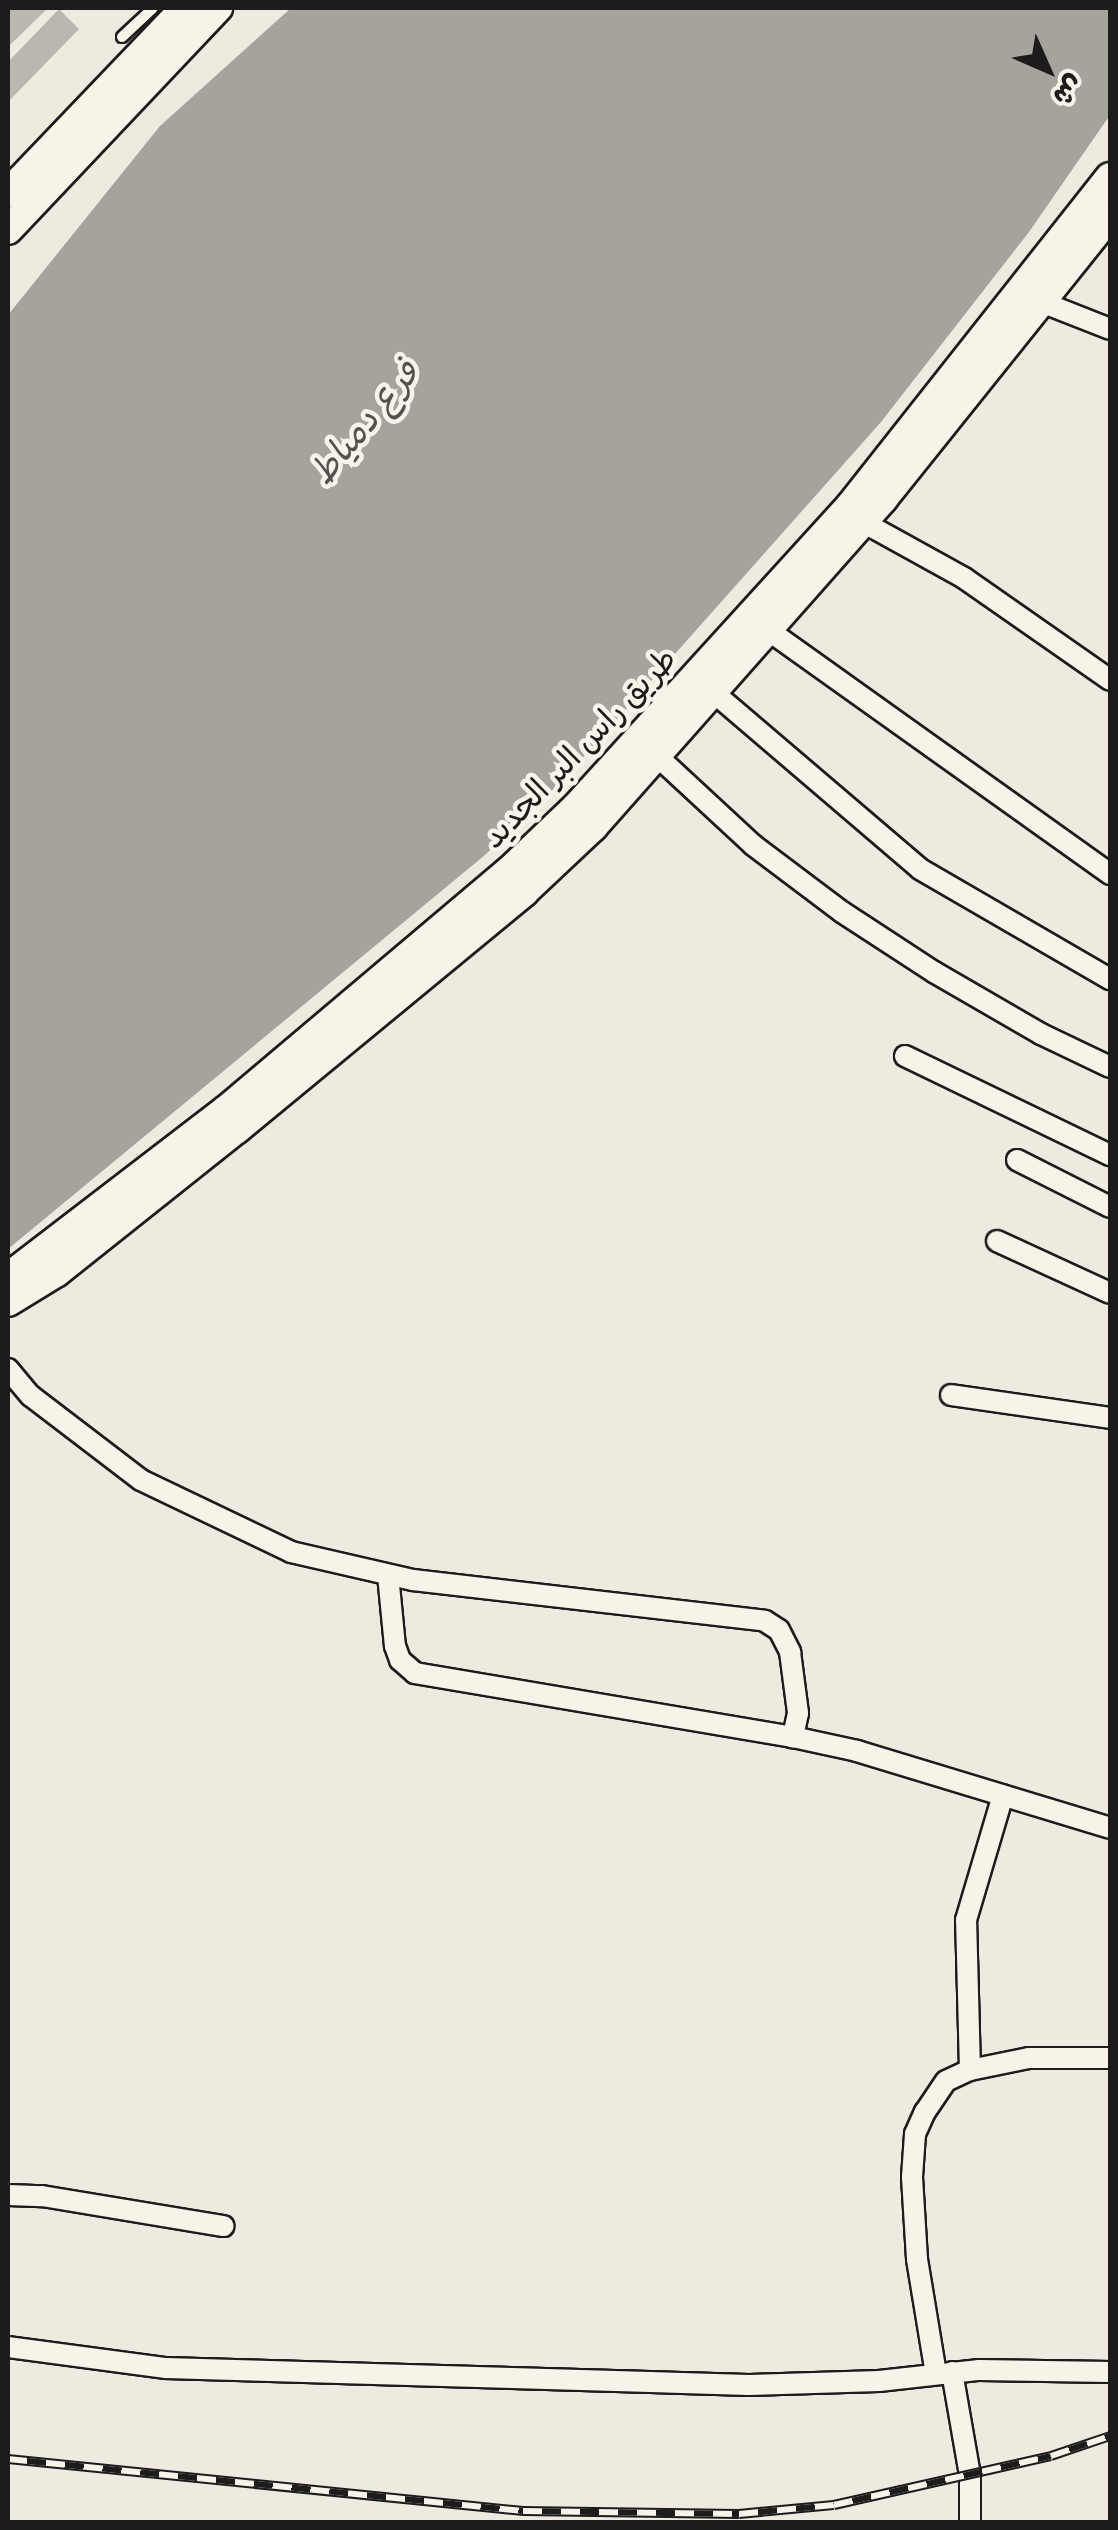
<!DOCTYPE html>
<html>
<head>
<meta charset="utf-8">
<style>
	body { margin:0 }
	#map { position:relative; width:1118px; height:2530px; overflow:hidden; background:#eeeae0; font-family:Itim,"Playpen Sans Arabic",sans-serif }
	div>[style] { position:absolute }
	.water>* { inset:0; background:#a6a39d }
	.building>* { inset:0; background:#bab7af }
	.roads { filter:drop-shadow(2px 0 #1c1c1c) drop-shadow(-2px 0 #1c1c1c) drop-shadow(0 2px #1c1c1c) drop-shadow(0 -2px #1c1c1c) }
	.lane>* { height:10px; margin:-5px; padding:0 5px; transform-origin:5px; border-radius:5px; background:#f7f3e8 }
	.street>* { height:20px; margin:-10px; padding:0 10px; transform-origin:10px; border-radius:10px; background:#f7f3e8 }
	.secondary>* { height:28px; margin:-14px; padding:0 14px; transform-origin:14px; border-radius:14px; background:#f7f3e8 }
	.rail>* { height:10px; margin-top:-5px; transform-origin:0; background:repeating-linear-gradient(90deg,#f7f3e8 0 19px,#1c1c1c 0 38px); box-sizing:border-box; border-block:2px solid #1c1c1c }
	span { translate:-50% -50%; white-space:nowrap; text-align:center; line-height:1.15; -webkit-text-stroke:9px #f7f3e8; paint-order:stroke }
	.street-label { font-size:32px; color:#1c1c1c }
	.water-label { font-size:35px; color:#535250; font-style:italic }
	.frame { position:absolute; inset:0; border:10px solid #1c1c1c; pointer-events:none }
	.north { position:absolute; left:998px; top:20px; width:100px; height:100px; -webkit-text-stroke:8px #f7f3e8; paint-order:stroke; rotate:135deg; font-size:28px; font-weight:700; line-height:40px; text-align:center; color:#1c1c1c }
	.north::after { content:''; display:block; margin:auto; width:35px; height:45px; background:#1c1c1c; clip-path:polygon(50% 0,100% 100%,50% 72%,0 100%) }
</style>
</head>
<body>
<div id="map">
	<div class="water">
		<i style="clip-path:polygon(291px 8px,1110px 8px,1110px 115px,1029px 232px,881px 422px,562px 781px,485px 855px,8px 1249px,8px 315px,160px 126px)"></i>
	</div>
	<div class="building">
		<i style="clip-path:polygon(8px 8px,48px 8px,8px 47px)"></i>
		<i style="clip-path:polygon(59px 9px,79px 29px,8px 102px,8px 62px)"></i>
	</div>
	<div class="roads">
		<div class="lane">
			<i style="left:122px;top:37px;width:42px;rotate:-43.1deg"></i>
		</div>
		<div class="street">
			<i style="left:1039px;top:301px;width:76px;rotate:21.5deg"></i>
			<i style="left:863px;top:522px;width:115px;rotate:29deg"></i>
			<i style="left:964px;top:578px;width:178px;rotate:34.9deg"></i>
			<i style="left:768px;top:630px;width:420px;rotate:35.5deg"></i>
			<i style="left:713px;top:692px;width:272px;rotate:40.5deg"></i>
			<i style="left:920px;top:869px;width:220px;rotate:30.1deg"></i>
			<i style="left:657px;top:756px;width:131px;rotate:42.8deg"></i>
			<i style="left:753px;top:845px;width:111px;rotate:37deg"></i>
			<i style="left:842px;top:912px;width:110px;rotate:33.1deg"></i>
			<i style="left:934px;top:972px;width:124px;rotate:30.1deg"></i>
			<i style="left:1041px;top:1034px;width:76px;rotate:25.6deg"></i>
			<i style="left:905px;top:1056px;width:228px;rotate:25.8deg"></i>
			<i style="left:1017px;top:1160px;width:104px;rotate:26.8deg"></i>
			<i style="left:997px;top:1241px;width:124px;rotate:24.7deg"></i>
			<i style="left:8px;top:1369px;width:35px;rotate:50deg"></i>
			<i style="left:31px;top:1396px;width:138px;rotate:37.4deg"></i>
			<i style="left:141px;top:1480px;width:166px;rotate:25.6deg"></i>
			<i style="left:291px;top:1552px;width:125px;rotate:12.9deg"></i>
			<i style="left:413px;top:1580px;width:354px;rotate:6.6deg"></i>
			<i style="left:765px;top:1621px;width:17px;rotate:33deg"></i>
			<i style="left:779px;top:1630px;width:25px;rotate:63deg"></i>
			<i style="left:790px;top:1652px;width:62px;rotate:82.5deg"></i>
			<i style="left:798px;top:1713px;width:25px;rotate:102deg"></i>
			<i style="left:793px;top:1737px;width:66px;rotate:12.3deg"></i>
			<i style="left:857px;top:1751px;width:264px;rotate:16.9deg"></i>
			<i style="left:951px;top:1395px;width:161px;rotate:8.2deg"></i>
			<i style="left:388px;top:1575px;width:71px;rotate:84.4deg"></i>
			<i style="left:395px;top:1646px;width:15px;rotate:70deg"></i>
			<i style="left:400px;top:1660px;width:20px;rotate:41deg"></i>
			<i style="left:415px;top:1673px;width:383px;rotate:9.6deg"></i>
			<i style="left:970px;top:2070px;width:150px;rotate:-91.5deg"></i>
			<i style="left:966px;top:1920px;width:130px;rotate:-73.5deg"></i>
			<i style="left:8px;top:2195px;width:34px;rotate:2deg"></i>
			<i style="left:42px;top:2196px;width:184px;rotate:9.4deg"></i>
			<i style="left:8px;top:2347px;width:159px;rotate:7.6deg"></i>
			<i style="left:166px;top:2368px;width:583px;rotate:1.67deg"></i>
			<i style="left:749px;top:2385px;width:130px;rotate:-1.8deg"></i>
			<i style="left:879px;top:2381px;width:101px;rotate:-6.3deg"></i>
			<i style="left:979px;top:2370px;width:131px;rotate:0.9deg"></i>
			<i style="left:952px;top:2372px;width:105px;rotate:80.1deg"></i>
			<i style="left:970px;top:2475px;width:47px;rotate:90deg"></i>
			<i style="left:936px;top:2374px;width:117px;rotate:-99.4deg"></i>
			<i style="left:917px;top:2259px;width:82px;rotate:-93.5deg"></i>
			<i style="left:912px;top:2177px;width:43px;rotate:-86deg"></i>
			<i style="left:915px;top:2134px;width:24px;rotate:-66deg"></i>
			<i style="left:925px;top:2112px;width:37px;rotate:-56deg"></i>
			<i style="left:946px;top:2081px;width:26px;rotate:-25deg"></i>
			<i style="left:970px;top:2070px;width:60px;rotate:-11.5deg"></i>
			<i style="left:1029px;top:2058px;width:81px"></i>
		</div>
		<div class="secondary">
			<i style="left:8px;top:193px;width:256px;rotate:-46.3deg"></i>
			<i style="left:8px;top:230px;width:306px;rotate:-46.6deg"></i>
			<i style="left:8px;top:1277px;width:275px;rotate:-37.5deg"></i>
			<i style="left:226px;top:1110px;width:369px;rotate:-40.2deg"></i>
			<i style="left:508px;top:872px;width:94px;rotate:-43.7deg"></i>
			<i style="left:576px;top:807px;width:407px;rotate:-47.7deg"></i>
			<i style="left:850px;top:506px;width:419px;rotate:-51.7deg"></i>
			<i style="left:8px;top:1302px;width:57px;rotate:-31.5deg"></i>
			<i style="left:57px;top:1272px;width:230px;rotate:-38.5deg"></i>
			<i style="left:237px;top:1129px;width:372px;rotate:-39.5deg"></i>
			<i style="left:524px;top:892px;width:95px;rotate:-43.3deg"></i>
			<i style="left:593px;top:827px;width:438px;rotate:-48.5deg"></i>
			<i style="left:883px;top:499px;width:363px;rotate:-51.3deg"></i>
		</div>
	</div>
	<div class="rail">
		<i style="left:8px;top:2459px;width:518px;rotate:5.77deg"></i>
		<i style="left:523px;top:2511px;width:216px;rotate:0.8deg"></i>
		<i style="left:739px;top:2514px;width:95px;rotate:-5.4deg"></i>
		<i style="left:834px;top:2505px;width:222px;rotate:-12.7deg"></i>
		<i style="left:1051px;top:2456px;width:62px;rotate:-18.7deg"></i>
	</div>
	<div class="street-label">
		<span style="left:579px;top:748px;rotate:-46deg">طريق راس البر الجديد</span>
	</div>
	<div class="water-label">
		<span style="left:364px;top:422px;rotate:-50deg">فرع دمياط</span>
	</div>
	<div class="frame"></div>
	<div class="north">ش</div>
</div>
</body>
</html>
